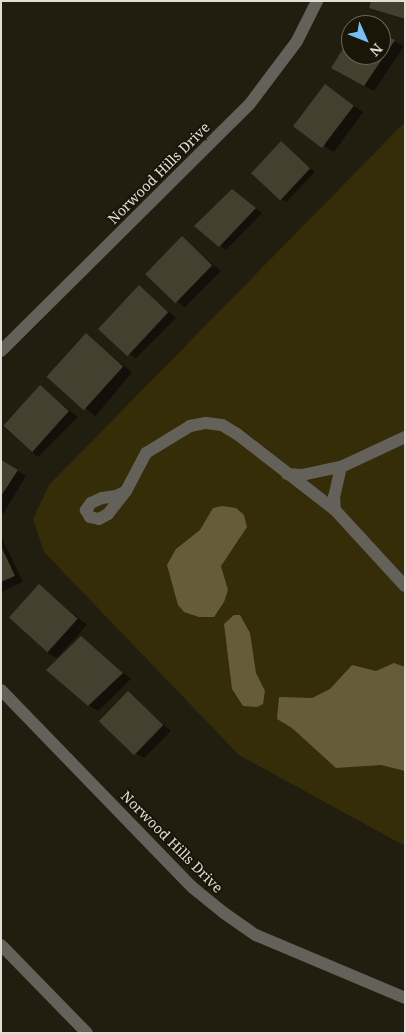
<!DOCTYPE html>
<html>
<head>
<meta charset="utf-8">
<style>
	body { margin:0 }
	#map { position:relative; width:406px; height:1034px; overflow:hidden; background:#221e0f; font-family:"Noto Serif",serif }
	div>[style] { position:absolute }
	.green>* { inset:0; background:#352c08 }
	.water>* { inset:0; background:#665c3a }
	.shadow>* { inset:0; background:#0007; transform-origin:0 0 }
	.building>* { inset:0; background:#443f2f; transform-origin:0 0 }
	.minor>* { height:12px; margin:-6px; padding:0 6px; transform-origin:6px; border-radius:6px; background:#63615a }
	span { translate:-50% -50%; white-space:nowrap; text-align:center; line-height:1.15; -webkit-text-stroke:4px #191507; paint-order:stroke }
	.street-label { font-size:14px; color:#e1ded5 }
	.frame { position:absolute; inset:0; border:2px solid #e1ded5; pointer-events:none }
	.north { position:absolute; left:341px; top:15px; width:50px; height:50px; box-sizing:border-box; background:#191507; border:1px solid #696559; border-radius:50%; rotate:134deg; font-size:14px; font-weight:700; line-height:20px; text-align:center; color:#e1ded5 }
	.north::after { content:''; display:block; margin:auto; width:18px; height:22px; background:#78bff7; clip-path:polygon(50% 0,100% 100%,50% 72%,0 100%) }
</style>
</head>
<body>
<div id="map">
	<div class="green">
		<i style="clip-path:polygon(405px 122px,405px 846px,239px 755px,44px 552px,33px 519px,49px 485px)"></i>
	</div>
	<div class="water">
		<i style="clip-path:polygon(222px 506px,236px 508px,244px 515px,247px 527px,221px 566px,228px 590px,224px 602px,214px 617px,199px 617px,184px 612px,178px 605px,167px 565px,176px 549px,200px 530px,213px 508px)"></i>
		<i style="clip-path:polygon(234px 615px,240px 615px,250px 633px,256px 673px,265px 691px,263px 704px,257px 707px,243px 706px,232px 689px,224px 624px)"></i>
		<i style="clip-path:polygon(394px 663px,405px 667px,405px 771px,381px 765px,336px 768px,292px 728px,277px 719px,279px 697px,312px 698px,330px 689px,352px 665px,376px 671px)"></i>
	</div>
	<div class="shadow">
		<i style="clip-path:polygon(405px 1px,405px 20px,370px 7px)"></i>
		<i style="clip-path:polygon(381px 35px,404px 46px,374px 91px,342px 73px,351px 38px,351px 55px,381px 55px)"></i>
		<i style="clip-path:polygon(325px 86px,363px 112px,334px 152px,325px 147px)"></i>
		<i style="clip-path:polygon(281px 142px,315px 172px,286px 202px,280px 198px)"></i>
		<i style="clip-path:polygon(233px 191px,262px 213px,226px 250px,220px 246px)"></i>
		<i style="clip-path:polygon(182px 238px,221px 271px,185px 307px,176px 301px)"></i>
		<i style="clip-path:polygon(140px 287px,176px 318px,136px 358px,127px 353px)"></i>
		<i style="left:86px;top:334px;width:60px;height:57px;rotate:40deg"></i>
		<i style="clip-path:polygon(41px 387px,78px 417px,38px 457px,2px 426px)"></i>
		<i style="clip-path:polygon(1px 461px,26px 476px,3px 514px,1px 512px)"></i>
		<i style="clip-path:polygon(1px 536px,23px 582px,1px 592px)"></i>
		<i style="clip-path:polygon(39px 586px,87px 625px,57px 658px,48px 653px)"></i>
		<i style="clip-path:polygon(82px 638px,131px 679px,98px 711px,88px 705px)"></i>
		<i style="clip-path:polygon(128px 693px,171px 731px,144px 758px,134px 752px)"></i>
	</div>
	<div class="building">
		<i style="clip-path:polygon(371px 1px,405px 1px,405px 19px,369px 8px)"></i>
		<i style="clip-path:polygon(381px 33px,395px 40px,364px 86px,331px 68px,351px 36px,351px 55px,381px 55px)"></i>
		<i style="left:325px;top:84px;width:36px;height:53px;rotate:37deg"></i>
		<i style="left:281px;top:141px;width:40px;height:44px;rotate:43deg"></i>
		<i style="clip-path:polygon(232px 189px,256px 208px,219px 247px,194px 226px)"></i>
		<i style="left:182px;top:236px;width:42px;height:53px;rotate:44deg"></i>
		<i style="left:139px;top:285px;width:40px;height:60px;rotate:43deg"></i>
		<i style="left:86px;top:333px;width:50px;height:59px;rotate:42deg"></i>
		<i style="left:40px;top:385px;width:39px;height:55px;rotate:42deg"></i>
		<i style="clip-path:polygon(1px 460px,18px 470px,1px 496px)"></i>
		<i style="clip-path:polygon(1px 546px,15px 576px,1px 582px)"></i>
		<i style="left:39px;top:584px;width:52px;height:45px;rotate:42deg"></i>
		<i style="clip-path:polygon(81px 636px,123px 673px,88px 706px,46px 670px)"></i>
		<i style="left:128px;top:691px;width:49px;height:42px;rotate:44deg"></i>
	</div>
	<div class="minor">
		<i style="left:1px;top:351px;width:349px;rotate:-44.8deg"></i>
		<i style="left:249px;top:105px;width:80px;rotate:-53.1deg"></i>
		<i style="left:297px;top:41px;width:45px;rotate:-63.4deg"></i>
		<i style="left:341px;top:467px;width:31px;rotate:103deg"></i>
		<i style="left:334px;top:497px;width:13px;rotate:86deg"></i>
		<i style="left:335px;top:510px;width:103px;rotate:47.4deg"></i>
		<i style="left:287px;top:474px;width:15px;rotate:4deg"></i>
		<i style="left:302px;top:475px;width:40px;rotate:-12deg"></i>
		<i style="left:341px;top:467px;width:71px;rotate:-25.1deg"></i>
		<i style="left:126px;top:491px;width:11px;rotate:153deg"></i>
		<i style="left:116px;top:496px;width:14px;rotate:172deg"></i>
		<i style="left:102px;top:498px;width:12px;rotate:156deg"></i>
		<i style="left:91px;top:503px;width:9px;rotate:126deg"></i>
		<i style="left:86px;top:510px;width:8px;rotate:60deg"></i>
		<i style="left:90px;top:517px;width:9px;rotate:13deg"></i>
		<i style="left:99px;top:519px;width:10px;rotate:-29deg"></i>
		<i style="left:108px;top:514px;width:29px;rotate:-52deg"></i>
		<i style="left:126px;top:491px;width:43px;rotate:-62.2deg"></i>
		<i style="left:146px;top:453px;width:52px;rotate:-31.5deg"></i>
		<i style="left:190px;top:426px;width:16px;rotate:-11deg"></i>
		<i style="left:206px;top:423px;width:16px;rotate:7deg"></i>
		<i style="left:222px;top:425px;width:17px;rotate:31deg"></i>
		<i style="left:237px;top:434px;width:124px;rotate:37.8deg"></i>
		<i style="left:1px;top:690px;width:274px;rotate:45.9deg"></i>
		<i style="left:192px;top:887px;width:41px;rotate:39.1deg"></i>
		<i style="left:224px;top:913px;width:39px;rotate:35deg"></i>
		<i style="left:256px;top:935px;width:162px;rotate:22.9deg"></i>
		<i style="left:1px;top:945px;width:123px;rotate:45.7deg"></i>
	</div>
	<div class="street-label">
		<span style="left:159px;top:173px;rotate:-45deg">Norwood Hills Drive</span>
		<span style="left:172px;top:842px;rotate:45deg">Norwood Hills Drive</span>
	</div>
	<div class="frame"></div>
	<div class="north">N</div>
</div>
</body>
</html>
